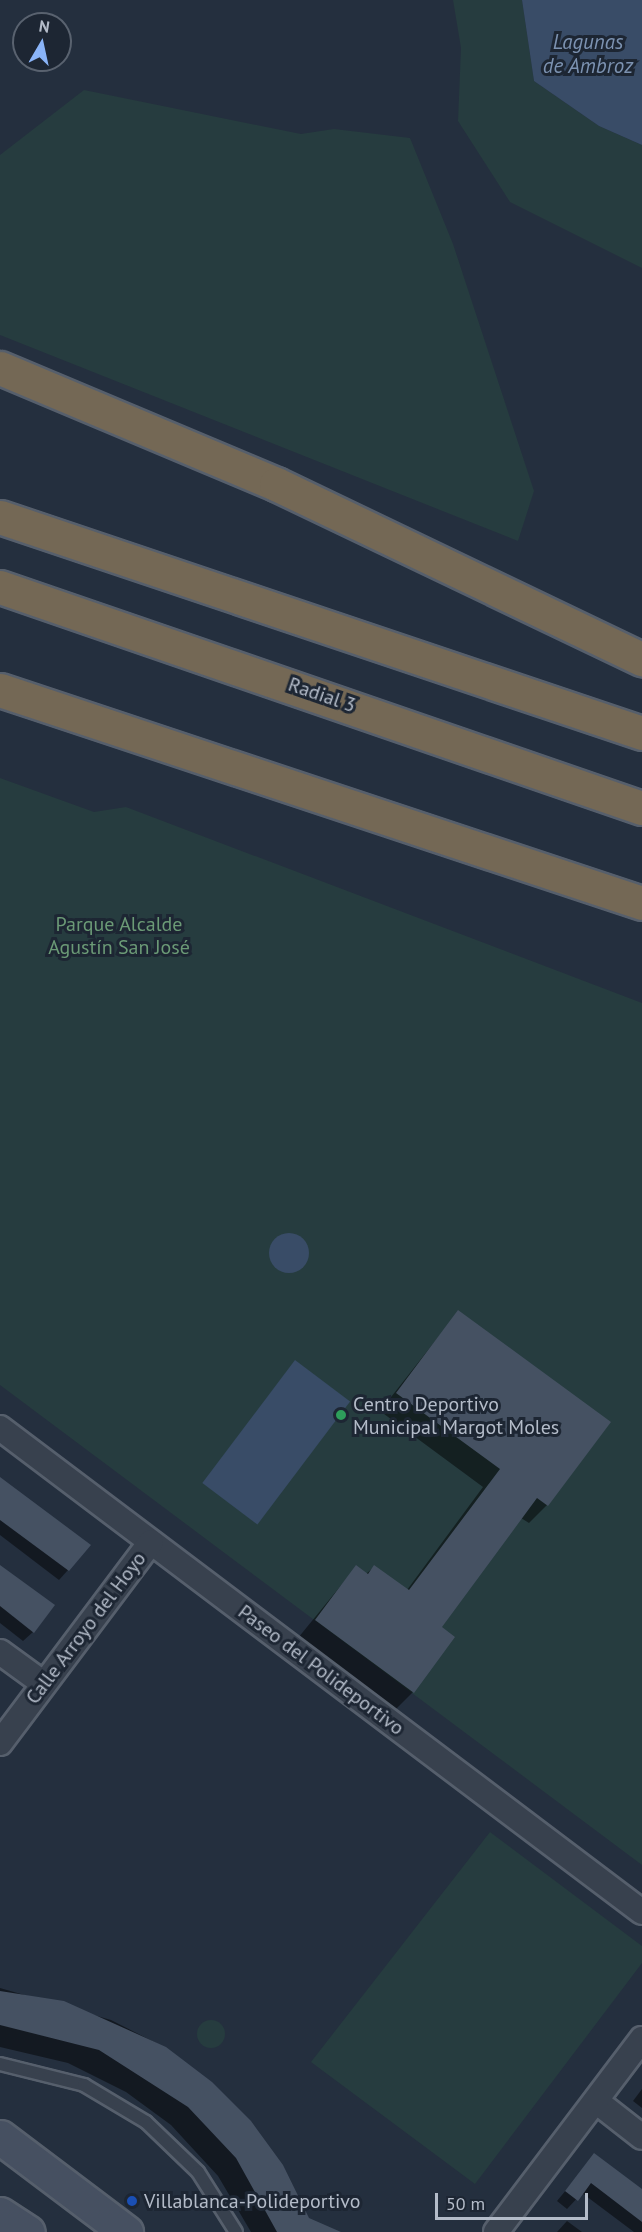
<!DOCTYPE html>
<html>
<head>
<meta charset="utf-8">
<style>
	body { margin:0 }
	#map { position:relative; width:642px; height:2232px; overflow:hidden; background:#242f3e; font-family:"PT Sans",sans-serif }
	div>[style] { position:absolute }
	.green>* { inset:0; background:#263c3f }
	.round { border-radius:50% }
	.water>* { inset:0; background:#394c67; transform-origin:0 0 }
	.shadow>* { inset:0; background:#0007 }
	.building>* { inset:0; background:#455162 }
	.roads { filter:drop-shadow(2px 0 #565f6c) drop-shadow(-2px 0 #565f6c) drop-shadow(0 2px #565f6c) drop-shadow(0 -2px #565f6c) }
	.lane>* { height:12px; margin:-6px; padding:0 6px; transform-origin:6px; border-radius:6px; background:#38414e }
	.street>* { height:24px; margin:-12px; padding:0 12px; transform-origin:12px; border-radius:12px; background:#38414e }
	.secondary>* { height:33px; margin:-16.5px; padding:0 16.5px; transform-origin:16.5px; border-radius:16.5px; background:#465061 }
	.highway>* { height:33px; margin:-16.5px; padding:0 16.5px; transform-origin:16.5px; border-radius:16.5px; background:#746855 }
	.dots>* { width:16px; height:16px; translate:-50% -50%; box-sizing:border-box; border:3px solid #1d2633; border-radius:50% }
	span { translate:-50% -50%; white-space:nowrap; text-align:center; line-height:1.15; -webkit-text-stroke:6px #1d2633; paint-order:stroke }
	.street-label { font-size:20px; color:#b4bcc9 }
	.park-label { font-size:20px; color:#6b9a76 }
	.poi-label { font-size:20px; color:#b4bcc9 }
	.left { translate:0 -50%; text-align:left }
	.water-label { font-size:21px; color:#7c92b1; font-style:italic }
	.north { position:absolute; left:12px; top:12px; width:60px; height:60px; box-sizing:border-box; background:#1d2633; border:2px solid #59626f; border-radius:50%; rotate:9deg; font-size:16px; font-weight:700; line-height:24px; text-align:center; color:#b4bcc9 }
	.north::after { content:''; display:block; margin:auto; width:21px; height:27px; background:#8ab4f8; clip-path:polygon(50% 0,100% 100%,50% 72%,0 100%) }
	.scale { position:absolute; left:435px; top:2193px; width:153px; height:27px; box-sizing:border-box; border:3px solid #b4bcc9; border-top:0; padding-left:8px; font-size:18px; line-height:21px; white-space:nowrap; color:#b4bcc9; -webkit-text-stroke:4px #1d2633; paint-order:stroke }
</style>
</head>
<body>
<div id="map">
	<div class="green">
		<i style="clip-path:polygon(453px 0,522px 0,534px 81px,599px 126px,642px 145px,642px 268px,510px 202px,458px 121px,461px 48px)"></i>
		<i style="clip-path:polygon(84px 90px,301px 134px,334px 129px,410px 138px,453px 244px,534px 491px,518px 541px,0 335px,0 155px)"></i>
		<i style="clip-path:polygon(0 778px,94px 812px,126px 807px,642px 1003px,642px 1865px,0 1385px)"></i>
		<i style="clip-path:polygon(490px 1832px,642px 1946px,642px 1963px,475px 2184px,311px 2062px)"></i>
		<i class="round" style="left:197px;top:2020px;width:28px;height:28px"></i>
	</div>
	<div class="water">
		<i style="clip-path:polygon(522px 0,642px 0,642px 145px,599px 126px,534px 81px)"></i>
		<i class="round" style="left:269px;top:1233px;width:40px;height:40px"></i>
		<i style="left:295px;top:1360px;width:69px;height:154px;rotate:37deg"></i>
	</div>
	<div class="shadow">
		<i style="clip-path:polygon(458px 1312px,609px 1422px,547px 1505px,529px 1523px,521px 1518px,440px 1628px,413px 1692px,395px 1710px,298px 1638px,356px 1567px,366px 1574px,374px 1567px,407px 1590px,483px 1487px,380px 1411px)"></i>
		<i style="clip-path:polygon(0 1479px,68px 1570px,59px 1580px,0 1535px)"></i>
		<i style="clip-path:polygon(0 1566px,33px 1632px,23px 1641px,0 1623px)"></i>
		<i style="clip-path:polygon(0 1988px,111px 2020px,160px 2045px,314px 2232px,251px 2232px,218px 2176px,171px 2125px,126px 2092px,68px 2063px,0 2047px)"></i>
		<i style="clip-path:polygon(642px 2089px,642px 2108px,633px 2101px)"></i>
		<i style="clip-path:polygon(595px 2155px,642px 2191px,642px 2232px,634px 2232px,582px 2193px,567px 2209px,557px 2201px)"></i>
		<i style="clip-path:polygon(567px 2221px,582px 2232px,557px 2232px)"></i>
	</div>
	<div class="building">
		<i style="clip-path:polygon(458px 1310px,611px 1422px,548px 1506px,537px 1498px,442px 1627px,455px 1637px,414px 1693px,315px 1620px,356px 1565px,368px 1574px,374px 1565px,409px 1590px,500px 1469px,396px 1393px)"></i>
		<i style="clip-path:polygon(0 1477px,91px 1545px,69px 1571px,0 1520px)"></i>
		<i style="clip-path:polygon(0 1565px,55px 1605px,34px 1633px,0 1606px)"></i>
		<i style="clip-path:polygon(0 1991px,64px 2001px,166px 2047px,212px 2082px,251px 2121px,283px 2165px,309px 2218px,341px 2232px,277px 2232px,236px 2158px,188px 2107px,99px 2050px,0 2025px)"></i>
		<i style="clip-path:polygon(594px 2153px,642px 2189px,642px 2222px,591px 2183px,578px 2201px,565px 2191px)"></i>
	</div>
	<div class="roads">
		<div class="lane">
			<i style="left:0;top:2064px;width:87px;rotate:14deg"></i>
			<i style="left:84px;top:2085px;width:72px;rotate:30.8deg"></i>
			<i style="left:146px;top:2122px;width:72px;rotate:43.9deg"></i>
			<i style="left:198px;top:2172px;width:71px;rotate:57.7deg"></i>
		</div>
		<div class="street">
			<i style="left:0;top:1428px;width:804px;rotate:37.01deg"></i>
			<i style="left:0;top:1652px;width:54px;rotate:36deg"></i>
			<i style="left:0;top:1743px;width:251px;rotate:-53.1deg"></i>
			<i style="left:596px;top:2101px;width:58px;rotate:38deg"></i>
			<i style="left:496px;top:2232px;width:242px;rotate:-52.9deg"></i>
		</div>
		<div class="secondary">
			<i style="left:0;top:2137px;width:158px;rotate:37deg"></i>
			<i style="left:0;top:2214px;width:33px;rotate:33deg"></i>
		</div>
		<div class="highway">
			<i style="left:0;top:368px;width:299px;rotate:22.8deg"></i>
			<i style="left:276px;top:484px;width:406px;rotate:25.6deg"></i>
			<i style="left:0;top:517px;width:677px;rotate:18.6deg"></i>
			<i style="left:0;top:587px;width:679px;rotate:19deg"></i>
			<i style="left:0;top:690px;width:676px;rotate:18.35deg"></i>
		</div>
	</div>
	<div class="dots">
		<i style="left:341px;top:1415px;background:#2e9e5b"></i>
		<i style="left:132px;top:2201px;background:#1a4fb4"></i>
	</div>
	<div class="street-label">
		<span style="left:322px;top:695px;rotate:19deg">Radial 3</span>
		<span style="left:86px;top:1628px;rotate:-53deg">Calle Arroyo del Hoyo</span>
		<span style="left:321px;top:1670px;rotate:37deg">Paseo del Polideportivo</span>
	</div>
	<div class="park-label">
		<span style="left:119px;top:936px">Parque Alcalde<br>Agustín San José</span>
	</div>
	<div class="poi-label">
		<span class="left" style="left:353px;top:1416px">Centro Deportivo<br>Municipal Margot Moles</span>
		<span class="left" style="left:144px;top:2201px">Villablanca-Polideportivo</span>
	</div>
	<div class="water-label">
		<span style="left:588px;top:54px">Lagunas<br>de Ambroz</span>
	</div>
	<div class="north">N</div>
	<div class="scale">50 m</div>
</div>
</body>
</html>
